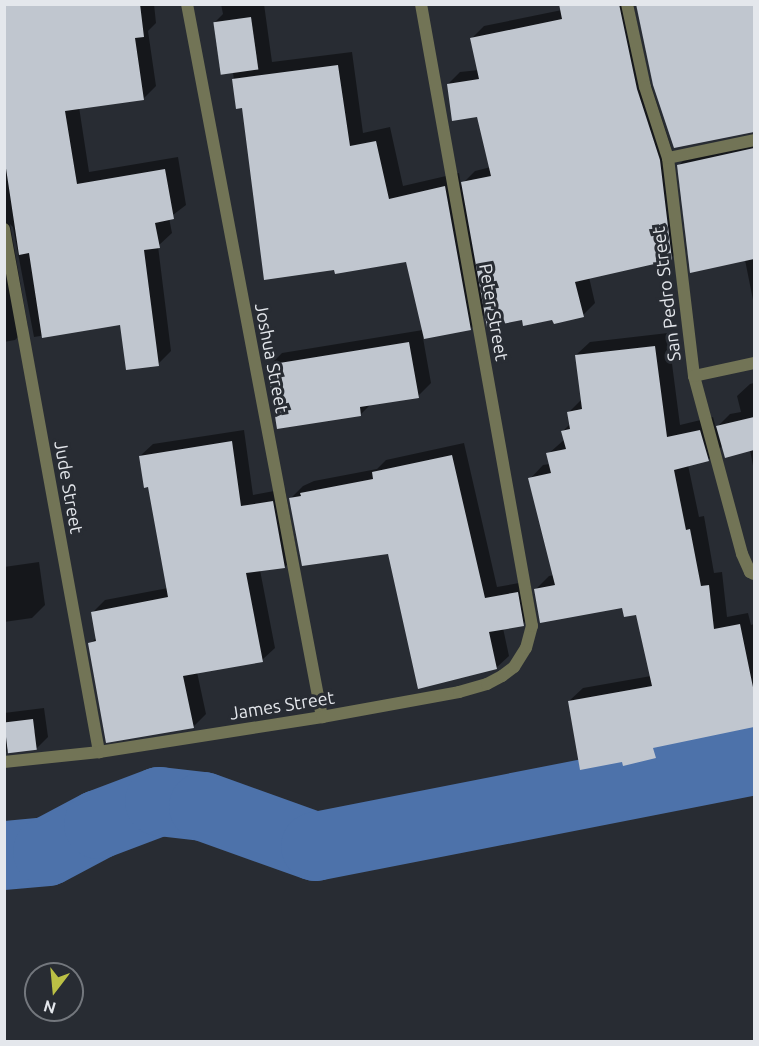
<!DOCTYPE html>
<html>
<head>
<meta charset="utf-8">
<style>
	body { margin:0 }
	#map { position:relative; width:759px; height:1046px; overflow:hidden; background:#282c33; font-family:Ubuntu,sans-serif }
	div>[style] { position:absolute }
	.shadow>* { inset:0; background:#0007 }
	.river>* { height:69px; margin:-34.5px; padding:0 34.5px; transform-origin:34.5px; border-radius:34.5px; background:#4d72aa }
	.building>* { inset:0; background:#c0c6cf; transform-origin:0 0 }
	.street>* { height:12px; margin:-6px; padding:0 6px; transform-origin:6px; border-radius:6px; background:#727456 }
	span { translate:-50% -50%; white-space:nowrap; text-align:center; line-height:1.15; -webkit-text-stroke:6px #282c33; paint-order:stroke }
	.street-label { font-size:18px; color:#e4e7ec }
	.frame { position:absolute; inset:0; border:6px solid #e4e7ec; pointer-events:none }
	.north { position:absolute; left:24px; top:962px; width:60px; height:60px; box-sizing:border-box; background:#282c33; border:2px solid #73777d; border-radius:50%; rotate:196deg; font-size:16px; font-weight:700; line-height:24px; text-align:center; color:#e4e7ec }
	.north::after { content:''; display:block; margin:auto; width:21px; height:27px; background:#bbc045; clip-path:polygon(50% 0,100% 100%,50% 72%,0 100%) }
</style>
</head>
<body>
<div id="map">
	<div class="shadow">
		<i style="clip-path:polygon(4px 4px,154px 4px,156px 23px,148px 31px,156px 86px,143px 99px,79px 107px,89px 172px,178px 157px,186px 205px,169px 218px,172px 233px,158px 246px,171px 351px,158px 364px,122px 323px,34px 337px,13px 227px,10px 224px,28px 327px,15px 340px,4px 342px)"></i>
		<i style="clip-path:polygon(221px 4px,264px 4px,272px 62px,352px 52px,363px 133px,390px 127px,403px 186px,459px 173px,461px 185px,475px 171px,491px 167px,478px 115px,448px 84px,460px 72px,479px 70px,472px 38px,484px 26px,562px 10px,561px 4px,633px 4px,648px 76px,671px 147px,683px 246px,671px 258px,589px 277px,595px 303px,583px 315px,523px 319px,486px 313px,470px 329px,423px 338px,431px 383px,418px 396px,371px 404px,360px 415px,269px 366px,282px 353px,423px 330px,407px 261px,243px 106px,237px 107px,233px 72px,214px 23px,223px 14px)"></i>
		<i style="clip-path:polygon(637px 4px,754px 4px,754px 131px,752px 130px)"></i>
		<i style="clip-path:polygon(754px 140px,754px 305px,745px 260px,679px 165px,691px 153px)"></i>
		<i style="clip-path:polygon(668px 333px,680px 425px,713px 417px,716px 428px,730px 414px,741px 412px,737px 396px,750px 384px,754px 383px,754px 471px,750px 450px,723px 445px,708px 460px,688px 465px,699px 517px,704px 516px,714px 573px,722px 572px,727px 617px,748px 613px,751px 625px,754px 624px,754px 726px,669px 743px,655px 757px,569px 701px,583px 688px,651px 676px,638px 613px,623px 606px,535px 590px,549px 576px,554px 575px,530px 479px,543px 465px,550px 464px,548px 454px,565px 439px,563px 431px,570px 424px,568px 413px,582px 399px,576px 355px,590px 342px)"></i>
		<i style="clip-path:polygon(244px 430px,253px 495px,285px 489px,297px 554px,285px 567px,260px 570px,275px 648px,262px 660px,197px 672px,206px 714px,194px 726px,175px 730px,90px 644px,97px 637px,92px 613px,105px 600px,168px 588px,150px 485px,140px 456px,153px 444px)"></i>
		<i style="clip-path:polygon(464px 443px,497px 587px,530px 581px,535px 612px,523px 624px,503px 628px,509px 656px,496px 668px,389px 552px,291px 498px,303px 486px,314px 481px,377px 469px,386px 460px)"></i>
		<i style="clip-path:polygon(39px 562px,45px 605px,32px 618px,4px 622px,4px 567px)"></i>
		<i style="clip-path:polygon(44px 708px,48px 737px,37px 748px,4px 752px,4px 713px)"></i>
	</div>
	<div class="river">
		<i style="left:4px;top:855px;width:43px;rotate:-5.3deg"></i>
		<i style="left:47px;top:851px;width:58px;rotate:-27.9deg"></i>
		<i style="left:98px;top:824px;width:65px;rotate:-20.7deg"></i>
		<i style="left:159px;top:801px;width:44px;rotate:6.5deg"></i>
		<i style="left:203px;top:806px;width:119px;rotate:19.7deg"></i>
		<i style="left:315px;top:846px;width:447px;rotate:-11.1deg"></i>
	</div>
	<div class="building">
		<i style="clip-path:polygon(4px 4px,140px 4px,144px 37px,135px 38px,144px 100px,65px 111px,77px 184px,165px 169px,174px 219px,155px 223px,160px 248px,144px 250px,159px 366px,126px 370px,120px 325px,42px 338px,29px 253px,19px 255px,4px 155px)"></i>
		<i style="clip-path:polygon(559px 4px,619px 4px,637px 89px,660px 160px,672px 260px,575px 282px,584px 317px,554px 324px,552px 320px,523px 326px,522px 320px,487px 327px,461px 182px,491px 176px,477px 117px,452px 121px,447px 84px,479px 79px,470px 38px,562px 19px)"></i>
		<i style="clip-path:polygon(636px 4px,754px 4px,754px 132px,674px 148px,653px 85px)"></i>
		<i style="left:251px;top:17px;width:53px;height:38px;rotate:82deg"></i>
		<i style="clip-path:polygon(338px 65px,350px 146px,376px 141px,389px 199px,445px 186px,471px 330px,424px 339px,406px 262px,335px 274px,334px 270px,264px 280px,242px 108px,236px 109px,232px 79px)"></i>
		<i style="clip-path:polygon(754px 148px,754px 259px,690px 273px,677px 165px)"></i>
		<i style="clip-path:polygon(409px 342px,419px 398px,360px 407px,361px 416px,277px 429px,267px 365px)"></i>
		<i style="clip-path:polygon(655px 346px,667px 437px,700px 430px,709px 461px,674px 470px,686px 530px,690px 529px,701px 586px,709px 585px,714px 629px,740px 624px,754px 692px,754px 727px,653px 748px,656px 758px,623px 766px,622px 762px,580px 770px,568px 701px,652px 686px,636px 615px,624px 617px,622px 608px,540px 623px,534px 589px,555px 585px,528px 478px,551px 473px,546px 453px,566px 449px,561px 431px,570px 429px,567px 412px,582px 409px,575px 355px)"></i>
		<i style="clip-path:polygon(754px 417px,754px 450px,725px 458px,716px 426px)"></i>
		<i style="clip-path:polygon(232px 441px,241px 506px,273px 501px,285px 568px,246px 573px,263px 662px,183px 676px,194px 728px,106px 743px,88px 643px,96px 641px,91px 612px,168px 597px,148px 487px,144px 488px,139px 456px)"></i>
		<i style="clip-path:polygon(452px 455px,485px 598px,518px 592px,524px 626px,489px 632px,497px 669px,418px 689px,388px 554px,302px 566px,289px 498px,301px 496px,300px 493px,373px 479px,372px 472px)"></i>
		<i style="left:33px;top:719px;width:31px;height:29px;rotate:83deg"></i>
	</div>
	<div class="street">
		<i style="left:187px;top:4px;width:726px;rotate:79.28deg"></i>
		<i style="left:627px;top:4px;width:85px;rotate:77.8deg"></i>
		<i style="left:645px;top:87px;width:75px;rotate:72.1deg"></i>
		<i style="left:668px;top:158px;width:220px;rotate:83.2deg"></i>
		<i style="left:694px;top:376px;width:184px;rotate:74.9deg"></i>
		<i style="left:742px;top:554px;width:20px;rotate:66deg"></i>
		<i style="left:750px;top:572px;width:4px;rotate:27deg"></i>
		<i style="left:668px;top:158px;width:88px;rotate:-11.8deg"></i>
		<i style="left:4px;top:229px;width:532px;rotate:79.7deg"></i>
		<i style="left:694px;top:376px;width:61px;rotate:-12.2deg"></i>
		<i style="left:4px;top:762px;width:96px;rotate:-6deg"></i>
		<i style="left:99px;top:752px;width:226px;rotate:-8.9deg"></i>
		<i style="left:322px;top:717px;width:139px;rotate:-10.3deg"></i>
		<i style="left:459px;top:692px;width:29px;rotate:-16deg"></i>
		<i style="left:487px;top:684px;width:17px;rotate:-28deg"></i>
		<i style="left:502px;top:676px;width:15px;rotate:-37deg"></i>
		<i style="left:514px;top:667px;width:22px;rotate:-58deg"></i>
		<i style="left:526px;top:648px;width:23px;rotate:-75deg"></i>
		<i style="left:532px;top:626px;width:632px;rotate:-100.12deg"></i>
	</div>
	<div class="street-label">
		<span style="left:666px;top:294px;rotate:-97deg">San Pedro Street</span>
		<span style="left:494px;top:312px;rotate:80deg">Peter Street</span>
		<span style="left:272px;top:358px;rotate:79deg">Joshua Street</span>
		<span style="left:69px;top:487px;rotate:80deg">Jude Street</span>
		<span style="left:282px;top:705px;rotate:-9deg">James Street</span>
	</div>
	<div class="frame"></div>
	<div class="north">N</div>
</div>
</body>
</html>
